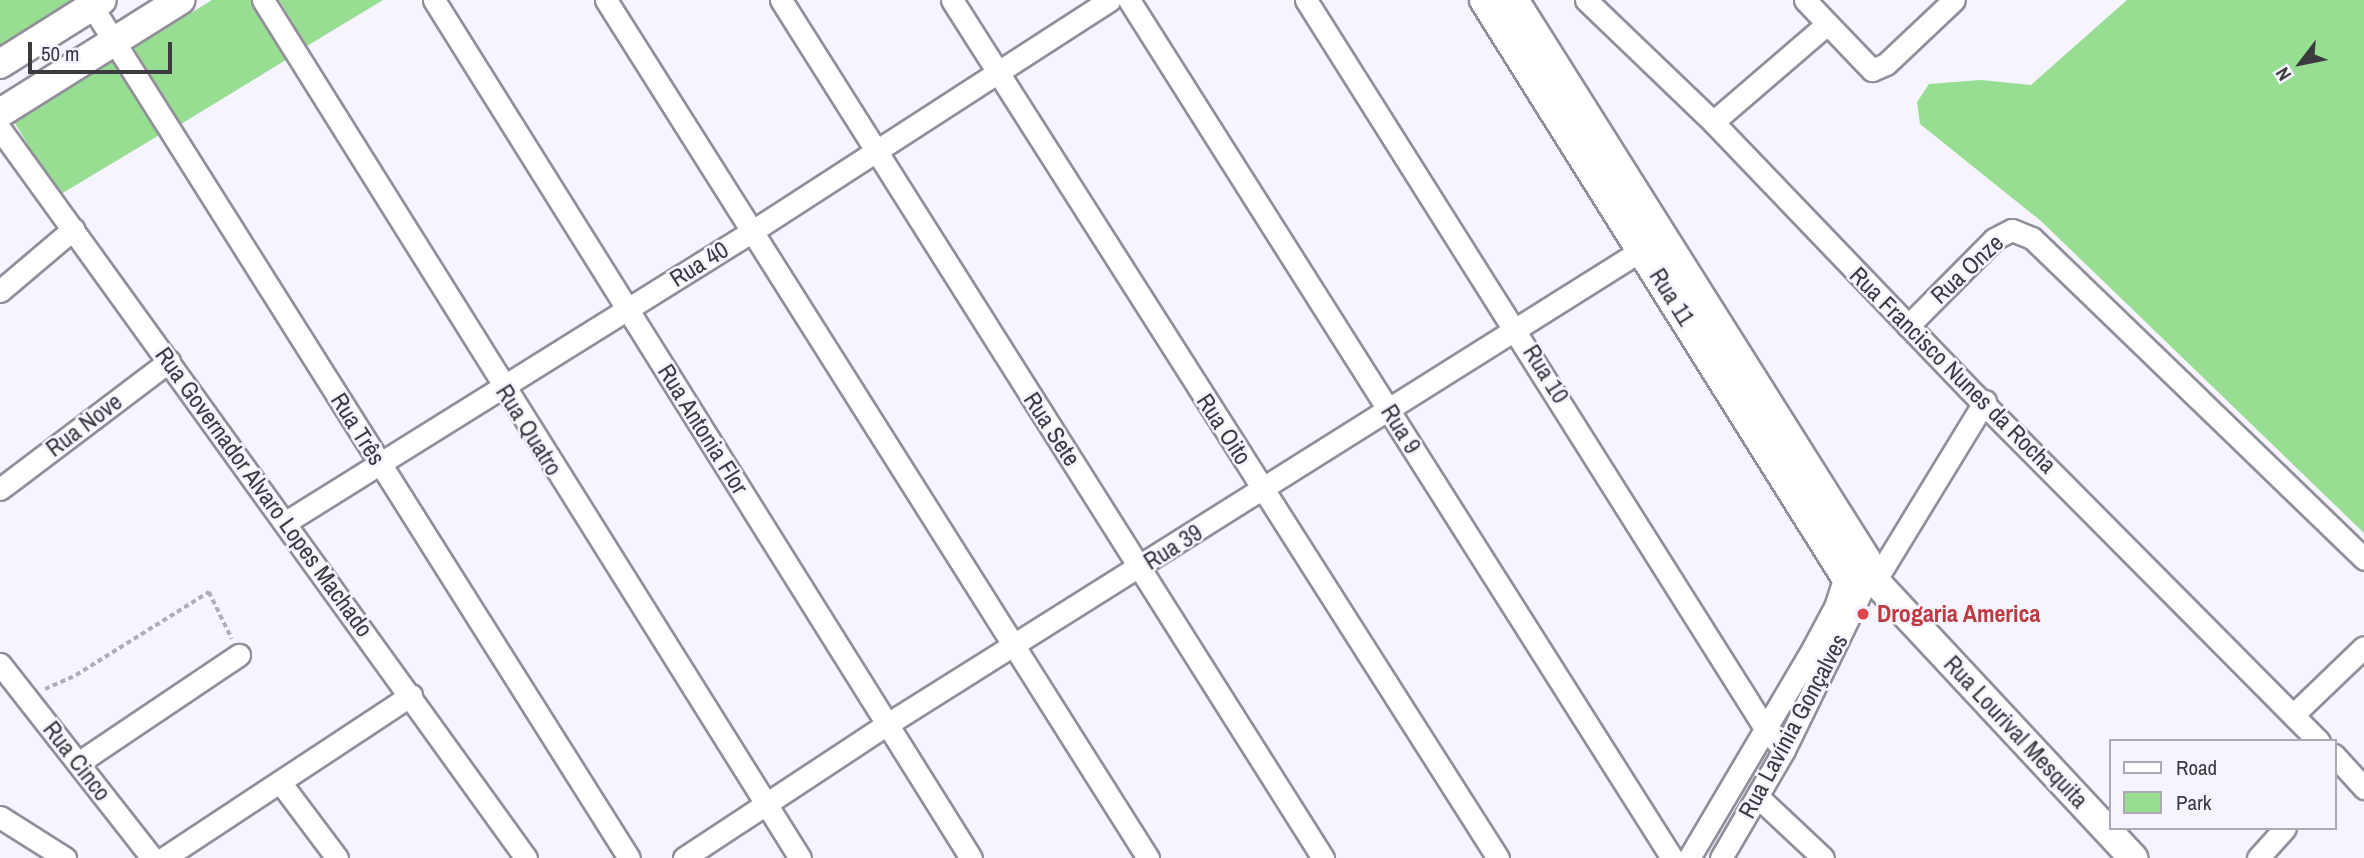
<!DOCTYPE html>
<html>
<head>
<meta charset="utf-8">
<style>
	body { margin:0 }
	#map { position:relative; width:2364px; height:858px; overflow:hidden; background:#f6f4fe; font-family:"Archivo Narrow",sans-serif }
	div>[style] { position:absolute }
	.green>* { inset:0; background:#97dd92; transform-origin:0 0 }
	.path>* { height:3.5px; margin-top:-1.75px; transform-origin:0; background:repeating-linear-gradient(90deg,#afaeb6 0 5px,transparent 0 8.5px) }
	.roads { filter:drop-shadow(2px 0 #918f9a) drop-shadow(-2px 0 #918f9a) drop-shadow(0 2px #918f9a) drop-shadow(0 -2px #918f9a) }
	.street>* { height:21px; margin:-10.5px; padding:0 10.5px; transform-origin:10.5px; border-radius:10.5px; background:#fff }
	.secondary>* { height:28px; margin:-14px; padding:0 14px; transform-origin:14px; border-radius:14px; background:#fff }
	.dots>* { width:19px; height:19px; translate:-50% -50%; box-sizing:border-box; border:4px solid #f6f4fe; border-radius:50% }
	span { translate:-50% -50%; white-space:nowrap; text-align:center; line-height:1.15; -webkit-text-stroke:5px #f6f4fe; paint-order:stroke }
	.street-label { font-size:24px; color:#3b3b3f }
	.health-label { font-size:24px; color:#be3a42; font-weight:700 }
	.left { translate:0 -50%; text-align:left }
	.legend { position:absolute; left:2109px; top:739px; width:228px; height:91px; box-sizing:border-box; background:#f6f4fe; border:2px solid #abaab2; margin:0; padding:9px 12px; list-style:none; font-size:21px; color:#3b3b3f }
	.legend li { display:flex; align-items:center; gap:14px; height:35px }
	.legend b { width:35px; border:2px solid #abaab2 }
	.north { position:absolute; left:2266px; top:28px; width:70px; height:70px; -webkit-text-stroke:5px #f6f4fe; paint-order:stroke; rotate:238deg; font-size:19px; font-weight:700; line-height:28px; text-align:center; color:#3b3b3f }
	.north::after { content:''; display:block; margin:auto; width:24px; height:32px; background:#3b3b3f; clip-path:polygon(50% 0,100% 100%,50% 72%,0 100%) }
	.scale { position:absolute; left:28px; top:42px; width:144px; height:32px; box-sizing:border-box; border:4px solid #3b3b3f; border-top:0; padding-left:9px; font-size:21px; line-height:24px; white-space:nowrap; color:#3b3b3f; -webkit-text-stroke:5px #f6f4fe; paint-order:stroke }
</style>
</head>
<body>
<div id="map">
	<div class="green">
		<i style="clip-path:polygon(0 0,78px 0,0 51px)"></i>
		<i style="clip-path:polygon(212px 0,254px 0,289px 58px,181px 124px,134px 48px)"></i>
		<i style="clip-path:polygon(279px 0,383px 0,307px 46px)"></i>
		<i style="clip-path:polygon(2127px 0,2364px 0,2364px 533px,2041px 221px,1920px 124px,1917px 102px,1929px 84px,1981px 80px,2031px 85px)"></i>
		<i style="left:121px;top:53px;width:90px;height:127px;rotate:59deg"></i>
	</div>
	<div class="path">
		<i style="left:45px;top:689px;width:34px;rotate:-24deg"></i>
		<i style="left:76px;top:675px;width:157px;rotate:-32deg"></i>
		<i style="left:209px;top:592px;width:52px;rotate:63.9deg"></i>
	</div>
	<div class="roads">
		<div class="street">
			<i style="left:88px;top:0;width:1014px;rotate:57.77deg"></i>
			<i style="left:263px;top:0;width:1012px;rotate:57.96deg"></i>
			<i style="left:434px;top:0;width:1012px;rotate:57.96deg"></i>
			<i style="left:606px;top:0;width:1015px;rotate:57.72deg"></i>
			<i style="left:781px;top:0;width:1015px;rotate:57.72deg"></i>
			<i style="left:952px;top:0;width:1017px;rotate:57.53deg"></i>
			<i style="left:1129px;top:0;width:1015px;rotate:57.67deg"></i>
			<i style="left:1306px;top:0;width:861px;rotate:57.77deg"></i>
			<i style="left:1765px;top:728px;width:29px;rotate:49deg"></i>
			<i style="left:1586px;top:0;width:176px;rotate:43.8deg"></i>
			<i style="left:1713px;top:122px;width:368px;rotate:46.2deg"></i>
			<i style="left:1968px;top:388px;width:498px;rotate:45.2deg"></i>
			<i style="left:1805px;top:0;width:97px;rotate:46.3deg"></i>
			<i style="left:1872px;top:70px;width:15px;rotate:-23deg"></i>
			<i style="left:1886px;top:64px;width:93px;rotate:-43.3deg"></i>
			<i style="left:1713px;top:122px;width:150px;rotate:-40.7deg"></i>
			<i style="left:0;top:129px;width:899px;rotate:54.19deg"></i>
			<i style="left:0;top:291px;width:96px;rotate:-40.3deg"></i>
			<i style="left:1908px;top:326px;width:122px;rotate:-45.3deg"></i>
			<i style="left:1994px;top:239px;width:20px;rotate:-27deg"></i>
			<i style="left:2012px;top:230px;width:22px;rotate:22deg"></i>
			<i style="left:2032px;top:238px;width:462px;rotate:44deg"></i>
			<i style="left:0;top:489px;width:212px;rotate:-37.1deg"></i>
			<i style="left:286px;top:522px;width:548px;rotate:-31.95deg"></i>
			<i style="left:751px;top:232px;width:427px;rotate:-32.9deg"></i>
			<i style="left:1875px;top:581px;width:211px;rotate:-58.6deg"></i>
			<i style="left:0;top:664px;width:246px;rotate:51.9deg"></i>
			<i style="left:2293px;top:715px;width:98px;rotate:-43.8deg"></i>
			<i style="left:2334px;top:755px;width:45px;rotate:47.7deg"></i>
			<i style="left:78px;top:763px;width:194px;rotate:-33.9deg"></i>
			<i style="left:280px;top:782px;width:95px;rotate:53.1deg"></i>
			<i style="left:1758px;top:797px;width:89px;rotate:43.2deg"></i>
			<i style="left:0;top:817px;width:77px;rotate:32.2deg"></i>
			<i style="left:164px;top:858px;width:296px;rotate:-33.4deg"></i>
			<i style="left:684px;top:858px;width:242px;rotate:-33.4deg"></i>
			<i style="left:886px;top:725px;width:904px;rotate:-32.16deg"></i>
			<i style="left:1689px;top:858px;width:242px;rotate:-59.4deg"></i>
			<i style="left:1812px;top:650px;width:49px;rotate:-61.9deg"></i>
			<i style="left:1835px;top:607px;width:33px;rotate:-72deg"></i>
			<i style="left:1721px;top:858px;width:125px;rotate:-59.7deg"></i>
			<i style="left:1784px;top:750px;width:191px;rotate:-64deg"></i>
			<i style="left:2258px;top:858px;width:40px;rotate:-48deg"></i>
		</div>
		<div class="secondary">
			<i style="left:1484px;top:0;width:680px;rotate:57.92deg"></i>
			<i style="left:1845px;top:576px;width:30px;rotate:9deg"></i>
			<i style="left:1875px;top:581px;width:379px;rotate:47deg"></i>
			<i style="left:1514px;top:0;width:661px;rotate:57.8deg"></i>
			<i style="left:1866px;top:559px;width:19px;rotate:84deg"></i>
			<i style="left:0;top:64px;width:120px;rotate:-32.1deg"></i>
			<i style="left:0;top:113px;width:213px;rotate:-32.1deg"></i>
		</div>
	</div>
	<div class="dots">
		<i style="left:1863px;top:614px;background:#e0444e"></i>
	</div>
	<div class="street-label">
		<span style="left:699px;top:264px;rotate:-32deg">Rua 40</span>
		<span style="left:1967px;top:269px;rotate:-43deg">Rua Onze</span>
		<span style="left:1672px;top:297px;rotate:58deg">Rua 11</span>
		<span style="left:1953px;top:370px;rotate:45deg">Rua Francisco Nunes da Rocha</span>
		<span style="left:1546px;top:374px;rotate:58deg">Rua 10</span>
		<span style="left:84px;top:425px;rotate:-37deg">Rua Nove</span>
		<span style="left:358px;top:429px;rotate:58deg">Rua Três</span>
		<span style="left:703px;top:429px;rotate:58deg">Rua Antonia Flor</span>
		<span style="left:1052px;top:429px;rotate:57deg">Rua Sete</span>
		<span style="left:1224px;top:429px;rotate:57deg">Rua Oito</span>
		<span style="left:1401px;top:429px;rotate:58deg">Rua 9</span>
		<span style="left:529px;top:430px;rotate:58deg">Rua Quatro</span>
		<span style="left:264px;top:492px;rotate:54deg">Rua Governador Alvaro Lopes Machado</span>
		<span style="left:1173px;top:547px;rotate:-32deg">Rua 39</span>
		<span style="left:1793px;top:726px;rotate:-62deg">Rua Lavínia Gonçalves</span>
		<span style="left:2016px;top:732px;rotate:47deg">Rua Lourival Mesquita</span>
		<span style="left:77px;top:761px;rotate:52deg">Rua Cinco</span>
	</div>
	<div class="health-label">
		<span class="left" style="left:1877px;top:614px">Drogaria America</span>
	</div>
	<ul class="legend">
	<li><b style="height:9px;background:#fff"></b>Road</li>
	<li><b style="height:19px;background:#97dd92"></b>Park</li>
	</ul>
	<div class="north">N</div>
	<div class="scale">50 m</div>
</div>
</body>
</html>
